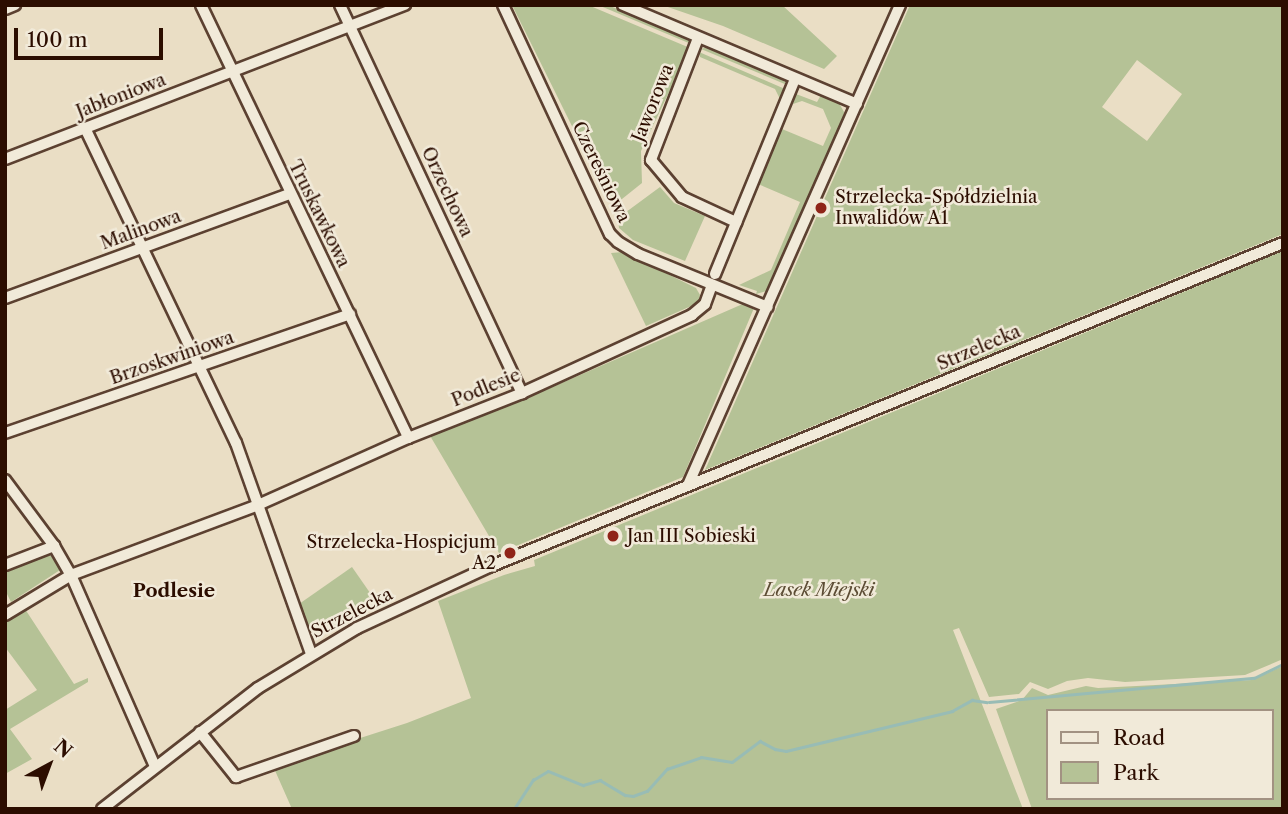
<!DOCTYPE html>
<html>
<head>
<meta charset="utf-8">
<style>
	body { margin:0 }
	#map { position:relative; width:1288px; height:814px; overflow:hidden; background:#eadec5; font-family:"Libre Caslon Text",serif }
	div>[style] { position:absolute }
	.green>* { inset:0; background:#b5c296; transform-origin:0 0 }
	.stream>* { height:2.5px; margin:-1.25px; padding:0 1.25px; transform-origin:1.25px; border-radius:1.25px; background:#98bcb5 }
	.roads { filter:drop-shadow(2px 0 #5c4131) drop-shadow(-2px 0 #5c4131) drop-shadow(0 2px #5c4131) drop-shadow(0 -2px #5c4131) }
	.minor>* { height:10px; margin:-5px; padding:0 5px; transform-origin:5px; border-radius:5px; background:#f1ead9 }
	.dots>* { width:19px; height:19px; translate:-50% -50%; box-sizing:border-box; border:4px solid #f1ead9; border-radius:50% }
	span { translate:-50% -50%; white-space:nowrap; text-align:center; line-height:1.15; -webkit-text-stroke:5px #f1ead9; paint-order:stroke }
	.street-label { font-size:18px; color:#2c0d00 }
	.poi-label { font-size:18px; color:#2c0d00 }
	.left { translate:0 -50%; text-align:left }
	.right { translate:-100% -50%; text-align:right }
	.park-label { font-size:18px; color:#5c4c34; font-style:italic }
	.neighbourhood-label { font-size:19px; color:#2c0d00; font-weight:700 }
	.frame { position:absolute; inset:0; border:7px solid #2c0d00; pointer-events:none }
	.legend { position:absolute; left:1046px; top:709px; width:228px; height:91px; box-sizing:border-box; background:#f1ead9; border:2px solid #a29282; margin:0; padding:9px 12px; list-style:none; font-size:21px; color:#2c0d00 }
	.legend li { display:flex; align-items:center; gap:14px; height:35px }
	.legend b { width:35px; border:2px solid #a29282 }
	.north { position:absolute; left:14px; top:730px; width:70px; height:70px; -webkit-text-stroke:5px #f1ead9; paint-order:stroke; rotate:41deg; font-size:19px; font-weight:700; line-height:28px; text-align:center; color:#2c0d00 }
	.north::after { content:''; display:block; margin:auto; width:24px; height:32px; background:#2c0d00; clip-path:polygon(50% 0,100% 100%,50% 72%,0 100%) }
	.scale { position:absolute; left:14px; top:28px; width:149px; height:32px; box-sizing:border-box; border:4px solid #2c0d00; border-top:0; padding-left:9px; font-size:21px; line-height:24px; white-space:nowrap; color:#2c0d00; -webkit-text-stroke:5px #f1ead9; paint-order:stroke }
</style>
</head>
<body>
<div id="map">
	<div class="green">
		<i style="clip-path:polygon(512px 5px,588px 5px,690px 48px,641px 151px,642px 183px,612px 207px)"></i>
		<i style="clip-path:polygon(598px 5px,608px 5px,689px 40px,691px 44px)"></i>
		<i style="clip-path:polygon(662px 5px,782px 5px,837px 56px,824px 69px,723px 26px)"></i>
		<i style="clip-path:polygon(evenodd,910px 5px,1283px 5px,1283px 234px,705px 470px,910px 5px,1137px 60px,1182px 94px,1147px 141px,1102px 107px,1137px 60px)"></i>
		<i style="clip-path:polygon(707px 47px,782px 78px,787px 85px,701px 49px)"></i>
		<i style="clip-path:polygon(699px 52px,785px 89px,782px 97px,780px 99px,775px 89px,700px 57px)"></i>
		<i style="clip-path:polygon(796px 94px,817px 102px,821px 95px,839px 103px,844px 112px,843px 123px,773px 284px,767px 291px,756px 294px,757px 291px,739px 285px,771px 270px,800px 202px,758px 184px,782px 129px,823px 146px,831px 128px,823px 109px,802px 101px,793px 104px)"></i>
		<i style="clip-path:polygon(660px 187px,674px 203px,705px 216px,685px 261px,633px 240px,619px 228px,618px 218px)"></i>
		<i style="clip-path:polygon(1283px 251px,1283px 659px,1245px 675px,1125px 682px,1088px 678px,1067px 681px,1048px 689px,1030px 682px,1019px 694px,989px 697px,959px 628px,953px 630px,1023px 809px,292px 809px,273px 766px,407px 723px,471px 698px,438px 601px,504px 575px,535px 566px,534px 560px)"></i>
		<i style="clip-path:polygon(623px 252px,696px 288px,700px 295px,698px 303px,646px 326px,611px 253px)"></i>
		<i style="clip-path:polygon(745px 303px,754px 308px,683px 477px,499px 553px,429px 434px,525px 399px)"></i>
		<i style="clip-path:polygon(45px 556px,51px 556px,60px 570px,11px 602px,5px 590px,5px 572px)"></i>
		<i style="left:352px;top:567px;width:38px;height:69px;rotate:55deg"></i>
		<i style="clip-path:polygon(25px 609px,74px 684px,88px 678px,88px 682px,10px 729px,32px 759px,5px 774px,5px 710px,37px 690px,5px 647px,5px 621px)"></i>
		<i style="clip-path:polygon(evenodd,1283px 666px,1283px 809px,1032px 809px,996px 709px,1022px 700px,1032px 688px,1048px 695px,1086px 686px,1098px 688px,1252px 680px,1283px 666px,1048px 711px,1272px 711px,1272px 798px,1048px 798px,1048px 711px)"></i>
	</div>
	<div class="stream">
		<i style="left:989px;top:702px;width:266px;rotate:-5.2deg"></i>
		<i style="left:1254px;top:678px;width:32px;rotate:-26deg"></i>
		<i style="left:514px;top:809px;width:35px;rotate:-57deg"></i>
		<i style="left:533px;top:780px;width:17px;rotate:-31deg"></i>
		<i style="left:548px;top:771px;width:38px;rotate:22deg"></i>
		<i style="left:583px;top:785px;width:18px;rotate:-16deg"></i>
		<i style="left:600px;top:780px;width:29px;rotate:31deg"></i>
		<i style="left:625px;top:795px;width:8px;rotate:7deg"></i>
		<i style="left:633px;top:796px;width:15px;rotate:-20deg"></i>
		<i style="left:647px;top:791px;width:30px;rotate:-48deg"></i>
		<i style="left:667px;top:769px;width:36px;rotate:-19deg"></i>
		<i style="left:701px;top:757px;width:31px;rotate:9deg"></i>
		<i style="left:732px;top:762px;width:35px;rotate:-37deg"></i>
		<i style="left:760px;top:741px;width:17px;rotate:28deg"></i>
		<i style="left:775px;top:749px;width:11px;rotate:10deg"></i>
		<i style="left:786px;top:751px;width:171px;rotate:-13.5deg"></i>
		<i style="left:952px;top:711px;width:23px;rotate:-29deg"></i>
		<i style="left:972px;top:700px;width:15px;rotate:8deg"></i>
	</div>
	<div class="roads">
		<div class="minor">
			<i style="left:201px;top:5px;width:480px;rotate:64.4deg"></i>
			<i style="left:340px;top:5px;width:429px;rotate:64.9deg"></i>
			<i style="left:503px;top:5px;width:253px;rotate:65deg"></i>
			<i style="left:610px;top:234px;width:11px;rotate:45deg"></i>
			<i style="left:618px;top:242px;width:23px;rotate:31deg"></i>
			<i style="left:638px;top:254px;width:140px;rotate:22.2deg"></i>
			<i style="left:623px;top:5px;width:254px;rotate:22.9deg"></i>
			<i style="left:5px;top:9px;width:11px;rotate:-22deg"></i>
			<i style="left:698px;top:38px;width:131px;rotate:111.1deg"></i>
			<i style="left:651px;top:160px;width:48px;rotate:50deg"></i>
			<i style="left:682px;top:197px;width:60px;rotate:24.8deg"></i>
			<i style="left:85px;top:128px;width:349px;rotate:64.4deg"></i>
			<i style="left:236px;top:443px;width:224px;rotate:70.4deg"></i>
			<i style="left:5px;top:159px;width:429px;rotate:-21.1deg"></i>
			<i style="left:715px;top:274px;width:211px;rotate:-67.7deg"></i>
			<i style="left:5px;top:298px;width:302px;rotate:-20.1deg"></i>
			<i style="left:5px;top:433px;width:365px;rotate:-19deg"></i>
			<i style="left:5px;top:480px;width:82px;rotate:53.4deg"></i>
			<i style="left:54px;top:546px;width:34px;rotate:60deg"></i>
			<i style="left:71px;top:575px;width:209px;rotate:66.3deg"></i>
			<i style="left:688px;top:485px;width:525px;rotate:-66.17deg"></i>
			<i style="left:5px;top:565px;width:53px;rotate:-21.2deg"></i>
			<i style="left:5px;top:615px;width:77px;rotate:-31.2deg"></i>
			<i style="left:71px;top:575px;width:200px;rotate:-20.5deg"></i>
			<i style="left:258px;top:505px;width:164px;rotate:-24.1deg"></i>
			<i style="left:408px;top:438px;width:123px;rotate:-21.5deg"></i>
			<i style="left:522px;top:393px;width:187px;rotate:-24.6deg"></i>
			<i style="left:692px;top:315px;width:17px;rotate:-40deg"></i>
			<i style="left:705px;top:304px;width:20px;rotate:-70deg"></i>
			<i style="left:200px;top:732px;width:58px;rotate:51.3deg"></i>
			<i style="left:236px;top:777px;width:125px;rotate:-19.2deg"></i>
			<i style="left:102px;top:809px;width:197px;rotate:-37.8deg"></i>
			<i style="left:258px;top:688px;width:116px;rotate:-31.2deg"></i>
			<i style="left:357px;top:628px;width:145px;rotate:-24.8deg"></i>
			<i style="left:489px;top:567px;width:858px;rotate:-22.2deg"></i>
		</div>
	</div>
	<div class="dots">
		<i style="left:821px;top:208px;background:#8f2418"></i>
		<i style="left:613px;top:536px;background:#8f2418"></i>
		<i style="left:510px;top:553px;background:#8f2418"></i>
	</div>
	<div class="street-label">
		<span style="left:121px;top:96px;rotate:-21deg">Jabłoniowa</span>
		<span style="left:653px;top:103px;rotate:-68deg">Jaworowa</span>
		<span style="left:601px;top:172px;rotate:64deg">Czereśniowa</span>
		<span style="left:447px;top:192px;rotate:65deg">Orzechowa</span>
		<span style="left:319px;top:214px;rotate:64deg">Truskawkowa</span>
		<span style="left:141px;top:230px;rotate:-20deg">Malinowa</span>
		<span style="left:979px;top:348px;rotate:-23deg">Strzelecka</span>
		<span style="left:172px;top:358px;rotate:-19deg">Brzoskwiniowa</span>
		<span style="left:486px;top:388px;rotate:-22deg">Podlesie</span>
		<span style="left:352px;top:613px;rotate:-27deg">Strzelecka</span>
	</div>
	<div class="poi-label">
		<span class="left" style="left:835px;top:208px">Strzelecka-Spółdzielnia<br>Inwalidów A1</span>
		<span class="left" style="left:627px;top:536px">Jan III Sobieski</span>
		<span class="right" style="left:496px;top:553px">Strzelecka-Hospicjum<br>A2</span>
	</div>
	<div class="park-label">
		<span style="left:819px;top:590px">Lasek Miejski</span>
	</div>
	<div class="neighbourhood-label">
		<span style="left:174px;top:591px">Podlesie</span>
	</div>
	<div class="frame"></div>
	<ul class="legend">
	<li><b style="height:9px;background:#f1ead9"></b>Road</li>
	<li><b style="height:19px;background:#b5c296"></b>Park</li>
	</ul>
	<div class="north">N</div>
	<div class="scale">100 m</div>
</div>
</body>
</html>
